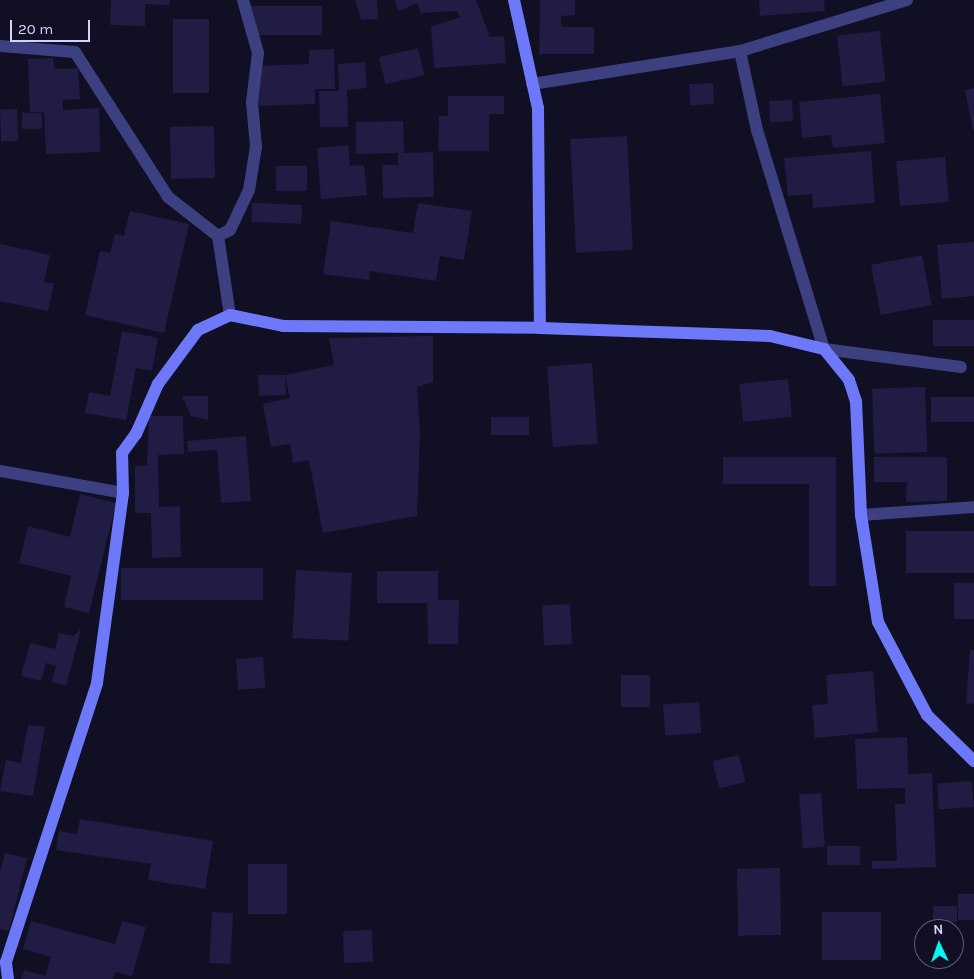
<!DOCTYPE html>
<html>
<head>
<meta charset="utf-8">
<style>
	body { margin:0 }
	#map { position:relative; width:974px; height:979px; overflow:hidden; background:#110f24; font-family:Karla,sans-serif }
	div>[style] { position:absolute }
	.building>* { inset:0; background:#201c44; transform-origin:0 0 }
	.street>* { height:12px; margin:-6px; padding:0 6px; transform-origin:6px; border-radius:6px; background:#3c4081 }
	.secondary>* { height:12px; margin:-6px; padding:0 6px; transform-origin:6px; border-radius:6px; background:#6e79fa }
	span { translate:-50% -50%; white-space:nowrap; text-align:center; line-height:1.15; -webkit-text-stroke:4px #110f24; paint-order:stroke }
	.north { position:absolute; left:914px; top:919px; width:50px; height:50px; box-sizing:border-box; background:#110f24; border:1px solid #5f5d7b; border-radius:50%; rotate:357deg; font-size:14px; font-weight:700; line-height:20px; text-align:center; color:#d4d3fd }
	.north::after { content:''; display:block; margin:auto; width:18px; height:22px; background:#09f4f3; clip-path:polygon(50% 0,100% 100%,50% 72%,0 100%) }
	.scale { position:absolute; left:10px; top:20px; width:80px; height:22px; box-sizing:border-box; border:2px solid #d4d3fd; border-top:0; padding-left:6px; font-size:15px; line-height:18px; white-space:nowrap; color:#d4d3fd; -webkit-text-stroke:4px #110f24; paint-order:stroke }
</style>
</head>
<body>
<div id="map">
	<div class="building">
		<i style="clip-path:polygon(111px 0,170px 0,169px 5px,145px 4px,145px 26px,110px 25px)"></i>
		<i style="clip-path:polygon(355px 0,377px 0,378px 19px,361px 20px)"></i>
		<i style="clip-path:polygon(394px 0,476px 0,490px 37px,504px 36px,506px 63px,434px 68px,431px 27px,460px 17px,457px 11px,421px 13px,417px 3px,399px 11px)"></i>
		<i style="clip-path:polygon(540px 0,575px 0,575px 15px,561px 16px,562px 27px,594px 27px,594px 54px,539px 54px)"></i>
		<i style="clip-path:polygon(759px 0,824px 0,825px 11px,760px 16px)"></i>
		<i style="left:248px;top:6px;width:74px;height:29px"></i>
		<i style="left:173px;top:19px;width:36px;height:74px"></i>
		<i style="left:880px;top:31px;width:51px;height:43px;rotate:84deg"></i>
		<i style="left:418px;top:48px;width:28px;height:40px;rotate:77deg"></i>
		<i style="clip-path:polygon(334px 49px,335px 89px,315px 89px,315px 104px,256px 106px,255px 66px,309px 64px,309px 50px)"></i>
		<i style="clip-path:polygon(53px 58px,54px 69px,78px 68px,80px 99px,63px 100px,63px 110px,99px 108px,100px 152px,46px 154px,44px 112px,30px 112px,28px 59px)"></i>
		<i style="clip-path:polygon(365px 62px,367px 88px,347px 90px,348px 127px,320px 127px,319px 91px,339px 91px,338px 64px)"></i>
		<i style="left:713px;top:83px;width:21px;height:24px;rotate:87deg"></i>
		<i style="clip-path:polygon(974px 88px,974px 130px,973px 130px,965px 90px)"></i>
		<i style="clip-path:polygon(880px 94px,885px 143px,833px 148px,831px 135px,802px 138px,799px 102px)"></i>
		<i style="clip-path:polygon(448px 96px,504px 96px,504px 114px,489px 114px,489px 151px,438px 151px,439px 116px,448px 116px)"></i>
		<i style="left:792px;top:100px;width:21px;height:23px;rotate:87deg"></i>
		<i style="left:17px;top:109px;width:32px;height:17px;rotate:88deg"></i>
		<i style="left:42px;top:113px;width:16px;height:20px;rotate:90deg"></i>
		<i style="clip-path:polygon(403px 121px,404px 153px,433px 152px,434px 197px,383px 198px,382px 165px,398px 165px,398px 153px,356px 154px,356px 122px)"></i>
		<i style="left:214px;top:126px;width:52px;height:44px;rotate:89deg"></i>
		<i style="left:627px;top:136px;width:114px;height:57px;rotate:87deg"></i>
		<i style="clip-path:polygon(348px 145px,350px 166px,364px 165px,367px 195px,321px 199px,317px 148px)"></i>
		<i style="clip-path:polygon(871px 151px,875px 203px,813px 208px,812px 194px,788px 196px,784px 158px)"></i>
		<i style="left:945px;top:157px;width:45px;height:49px;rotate:85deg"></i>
		<i style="left:307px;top:166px;width:25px;height:31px;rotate:90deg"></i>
		<i style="left:252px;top:203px;width:50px;height:19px;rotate:2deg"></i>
		<i style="clip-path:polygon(418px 203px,472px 211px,464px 260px,440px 256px,436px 281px,370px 271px,369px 280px,323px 274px,331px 221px,413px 233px)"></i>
		<i style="clip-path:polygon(130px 211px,189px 224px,164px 333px,85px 315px,100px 251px,110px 253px,115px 234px,124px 236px)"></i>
		<i style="clip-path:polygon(974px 242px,974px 296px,942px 299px,937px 245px)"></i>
		<i style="clip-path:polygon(0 244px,50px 255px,44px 282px,54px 283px,48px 311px,0 301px)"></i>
		<i style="left:922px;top:255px;width:51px;height:52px;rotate:79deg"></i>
		<i style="left:974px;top:320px;width:26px;height:41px;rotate:90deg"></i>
		<i style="clip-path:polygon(122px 331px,158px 338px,152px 371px,136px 368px,126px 420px,85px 413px,89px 392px,110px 396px)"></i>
		<i style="clip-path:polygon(433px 336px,433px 382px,417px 387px,420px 434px,417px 516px,323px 533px,309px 460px,293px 463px,290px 444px,271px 447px,263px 404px,290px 398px,285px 375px,286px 395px,259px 396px,258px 375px,285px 375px,334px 365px,329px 338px)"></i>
		<i style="left:592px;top:363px;width:81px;height:45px;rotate:86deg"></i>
		<i style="left:788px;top:379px;width:38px;height:49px;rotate:84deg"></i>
		<i style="left:925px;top:387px;width:65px;height:53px;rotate:88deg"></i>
		<i style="clip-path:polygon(182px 396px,208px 396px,208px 420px,191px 416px)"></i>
		<i style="left:974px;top:397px;width:25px;height:43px;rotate:90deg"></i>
		<i style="clip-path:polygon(149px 416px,183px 416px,184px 454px,158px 455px,159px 507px,180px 506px,181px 557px,152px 558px,151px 513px,135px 513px,135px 466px,147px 465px)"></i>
		<i style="left:491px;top:417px;width:38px;height:18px"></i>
		<i style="clip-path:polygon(246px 436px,251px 501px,221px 503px,217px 450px,188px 452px,187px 441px)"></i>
		<i style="clip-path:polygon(723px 457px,836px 457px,836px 586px,809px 586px,809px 484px,723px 484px)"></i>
		<i style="clip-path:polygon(874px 457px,947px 457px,947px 501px,906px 502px,907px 482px,874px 482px)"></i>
		<i style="clip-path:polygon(80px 494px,116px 503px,89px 613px,64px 607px,71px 576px,19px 563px,28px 526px,70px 537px)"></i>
		<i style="left:974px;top:531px;width:42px;height:68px;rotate:90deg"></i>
		<i style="left:121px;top:568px;width:142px;height:32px"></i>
		<i style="left:296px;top:570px;width:56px;height:68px;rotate:3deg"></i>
		<i style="clip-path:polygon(377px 571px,438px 571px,438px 600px,459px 600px,458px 644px,428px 644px,427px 603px,377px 603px)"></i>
		<i style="left:954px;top:583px;width:20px;height:36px"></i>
		<i style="left:570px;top:604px;width:40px;height:28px;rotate:87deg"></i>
		<i style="clip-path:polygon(81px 629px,66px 686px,52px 682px,56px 666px,46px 663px,41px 681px,21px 676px,30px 643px,55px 649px,59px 633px,73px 636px)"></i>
		<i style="clip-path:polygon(970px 650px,974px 650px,974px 704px,966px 703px)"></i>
		<i style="left:263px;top:657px;width:31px;height:27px;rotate:86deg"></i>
		<i style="clip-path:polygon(873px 671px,878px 732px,815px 738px,812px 705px,828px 704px,826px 675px)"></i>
		<i style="left:650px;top:675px;width:32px;height:29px;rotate:90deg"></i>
		<i style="left:699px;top:702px;width:31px;height:36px;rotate:86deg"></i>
		<i style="clip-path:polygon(28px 725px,45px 727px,33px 796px,0 791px,6px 760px,21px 763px)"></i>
		<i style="clip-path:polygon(907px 737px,908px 774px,932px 773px,936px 867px,872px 869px,872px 861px,897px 861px,895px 804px,905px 804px,905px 788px,857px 789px,855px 739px)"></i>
		<i style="left:739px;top:755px;width:28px;height:27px;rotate:77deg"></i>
		<i style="left:972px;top:781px;width:26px;height:35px;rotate:86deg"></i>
		<i style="left:821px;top:793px;width:54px;height:22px;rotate:86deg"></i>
		<i style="clip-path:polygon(80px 819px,213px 841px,205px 889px,148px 880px,151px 864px,56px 850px,59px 831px,77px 834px)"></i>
		<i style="left:860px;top:846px;width:19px;height:33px;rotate:90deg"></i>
		<i style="clip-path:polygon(5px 853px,27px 858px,9px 931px,0 929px,0 873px)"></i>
		<i style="left:248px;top:864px;width:39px;height:50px"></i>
		<i style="left:780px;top:868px;width:67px;height:43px;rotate:89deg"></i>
		<i style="left:958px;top:894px;width:16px;height:26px"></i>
		<i style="left:957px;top:906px;width:16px;height:24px;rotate:90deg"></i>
		<i style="left:212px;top:912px;width:21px;height:51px;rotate:3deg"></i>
		<i style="left:881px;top:912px;width:48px;height:59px;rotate:90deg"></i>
		<i style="clip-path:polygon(31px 921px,115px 944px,122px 921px,146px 927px,132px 976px,115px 972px,113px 979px,21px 979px,24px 970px,45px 976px,51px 957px,23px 949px)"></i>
		<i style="clip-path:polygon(957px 925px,958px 953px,954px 953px,954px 929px,934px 929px,933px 926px)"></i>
		<i style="left:372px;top:930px;width:32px;height:29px;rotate:88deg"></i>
	</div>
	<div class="street">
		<i style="left:907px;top:0;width:175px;rotate:163deg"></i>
		<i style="left:740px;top:51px;width:81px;rotate:77.9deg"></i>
		<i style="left:757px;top:130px;width:229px;rotate:73deg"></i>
		<i style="left:824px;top:349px;width:138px;rotate:7.5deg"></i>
		<i style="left:0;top:46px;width:75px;rotate:4.6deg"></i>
		<i style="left:75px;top:52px;width:172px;rotate:57.3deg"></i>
		<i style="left:168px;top:197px;width:63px;rotate:38deg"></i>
		<i style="left:218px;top:236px;width:80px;rotate:81.4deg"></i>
		<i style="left:532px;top:84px;width:211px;rotate:-9deg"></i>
		<i style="left:218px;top:236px;width:13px;rotate:-27deg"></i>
		<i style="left:230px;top:230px;width:44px;rotate:-64.6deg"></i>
		<i style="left:249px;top:190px;width:44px;rotate:-80.8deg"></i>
		<i style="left:256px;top:147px;width:45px;rotate:-95.1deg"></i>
		<i style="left:252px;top:102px;width:49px;rotate:-83deg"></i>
		<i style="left:258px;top:53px;width:55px;rotate:-105.8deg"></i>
		<i style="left:0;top:471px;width:125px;rotate:10.1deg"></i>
		<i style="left:861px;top:515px;width:113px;rotate:-4deg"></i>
	</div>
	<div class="secondary">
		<i style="left:514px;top:0;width:111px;rotate:77.5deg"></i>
		<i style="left:538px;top:108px;width:220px;rotate:89.5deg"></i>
		<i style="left:8px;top:979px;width:17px;rotate:-97deg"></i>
		<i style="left:6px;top:962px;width:293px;rotate:-71.9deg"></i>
		<i style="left:97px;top:683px;width:192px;rotate:-82.2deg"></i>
		<i style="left:123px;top:493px;width:40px;rotate:-91.4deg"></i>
		<i style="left:122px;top:453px;width:24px;rotate:-54deg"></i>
		<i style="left:136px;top:434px;width:55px;rotate:-66.3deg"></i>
		<i style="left:158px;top:384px;width:67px;rotate:-53.5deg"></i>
		<i style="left:198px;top:330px;width:35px;rotate:-25deg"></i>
		<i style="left:230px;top:315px;width:54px;rotate:11.7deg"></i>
		<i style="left:283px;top:326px;width:257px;rotate:0.4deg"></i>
		<i style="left:540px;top:328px;width:230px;rotate:2deg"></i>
		<i style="left:770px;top:336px;width:56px;rotate:13.5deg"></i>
		<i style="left:824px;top:349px;width:40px;rotate:51deg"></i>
		<i style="left:849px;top:380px;width:22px;rotate:72deg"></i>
		<i style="left:856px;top:401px;width:114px;rotate:87.5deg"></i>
		<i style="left:861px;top:515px;width:108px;rotate:81deg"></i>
		<i style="left:878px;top:622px;width:105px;rotate:62.2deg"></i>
		<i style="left:927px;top:715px;width:66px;rotate:44.4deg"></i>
	</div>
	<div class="north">N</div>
	<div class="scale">20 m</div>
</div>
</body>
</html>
